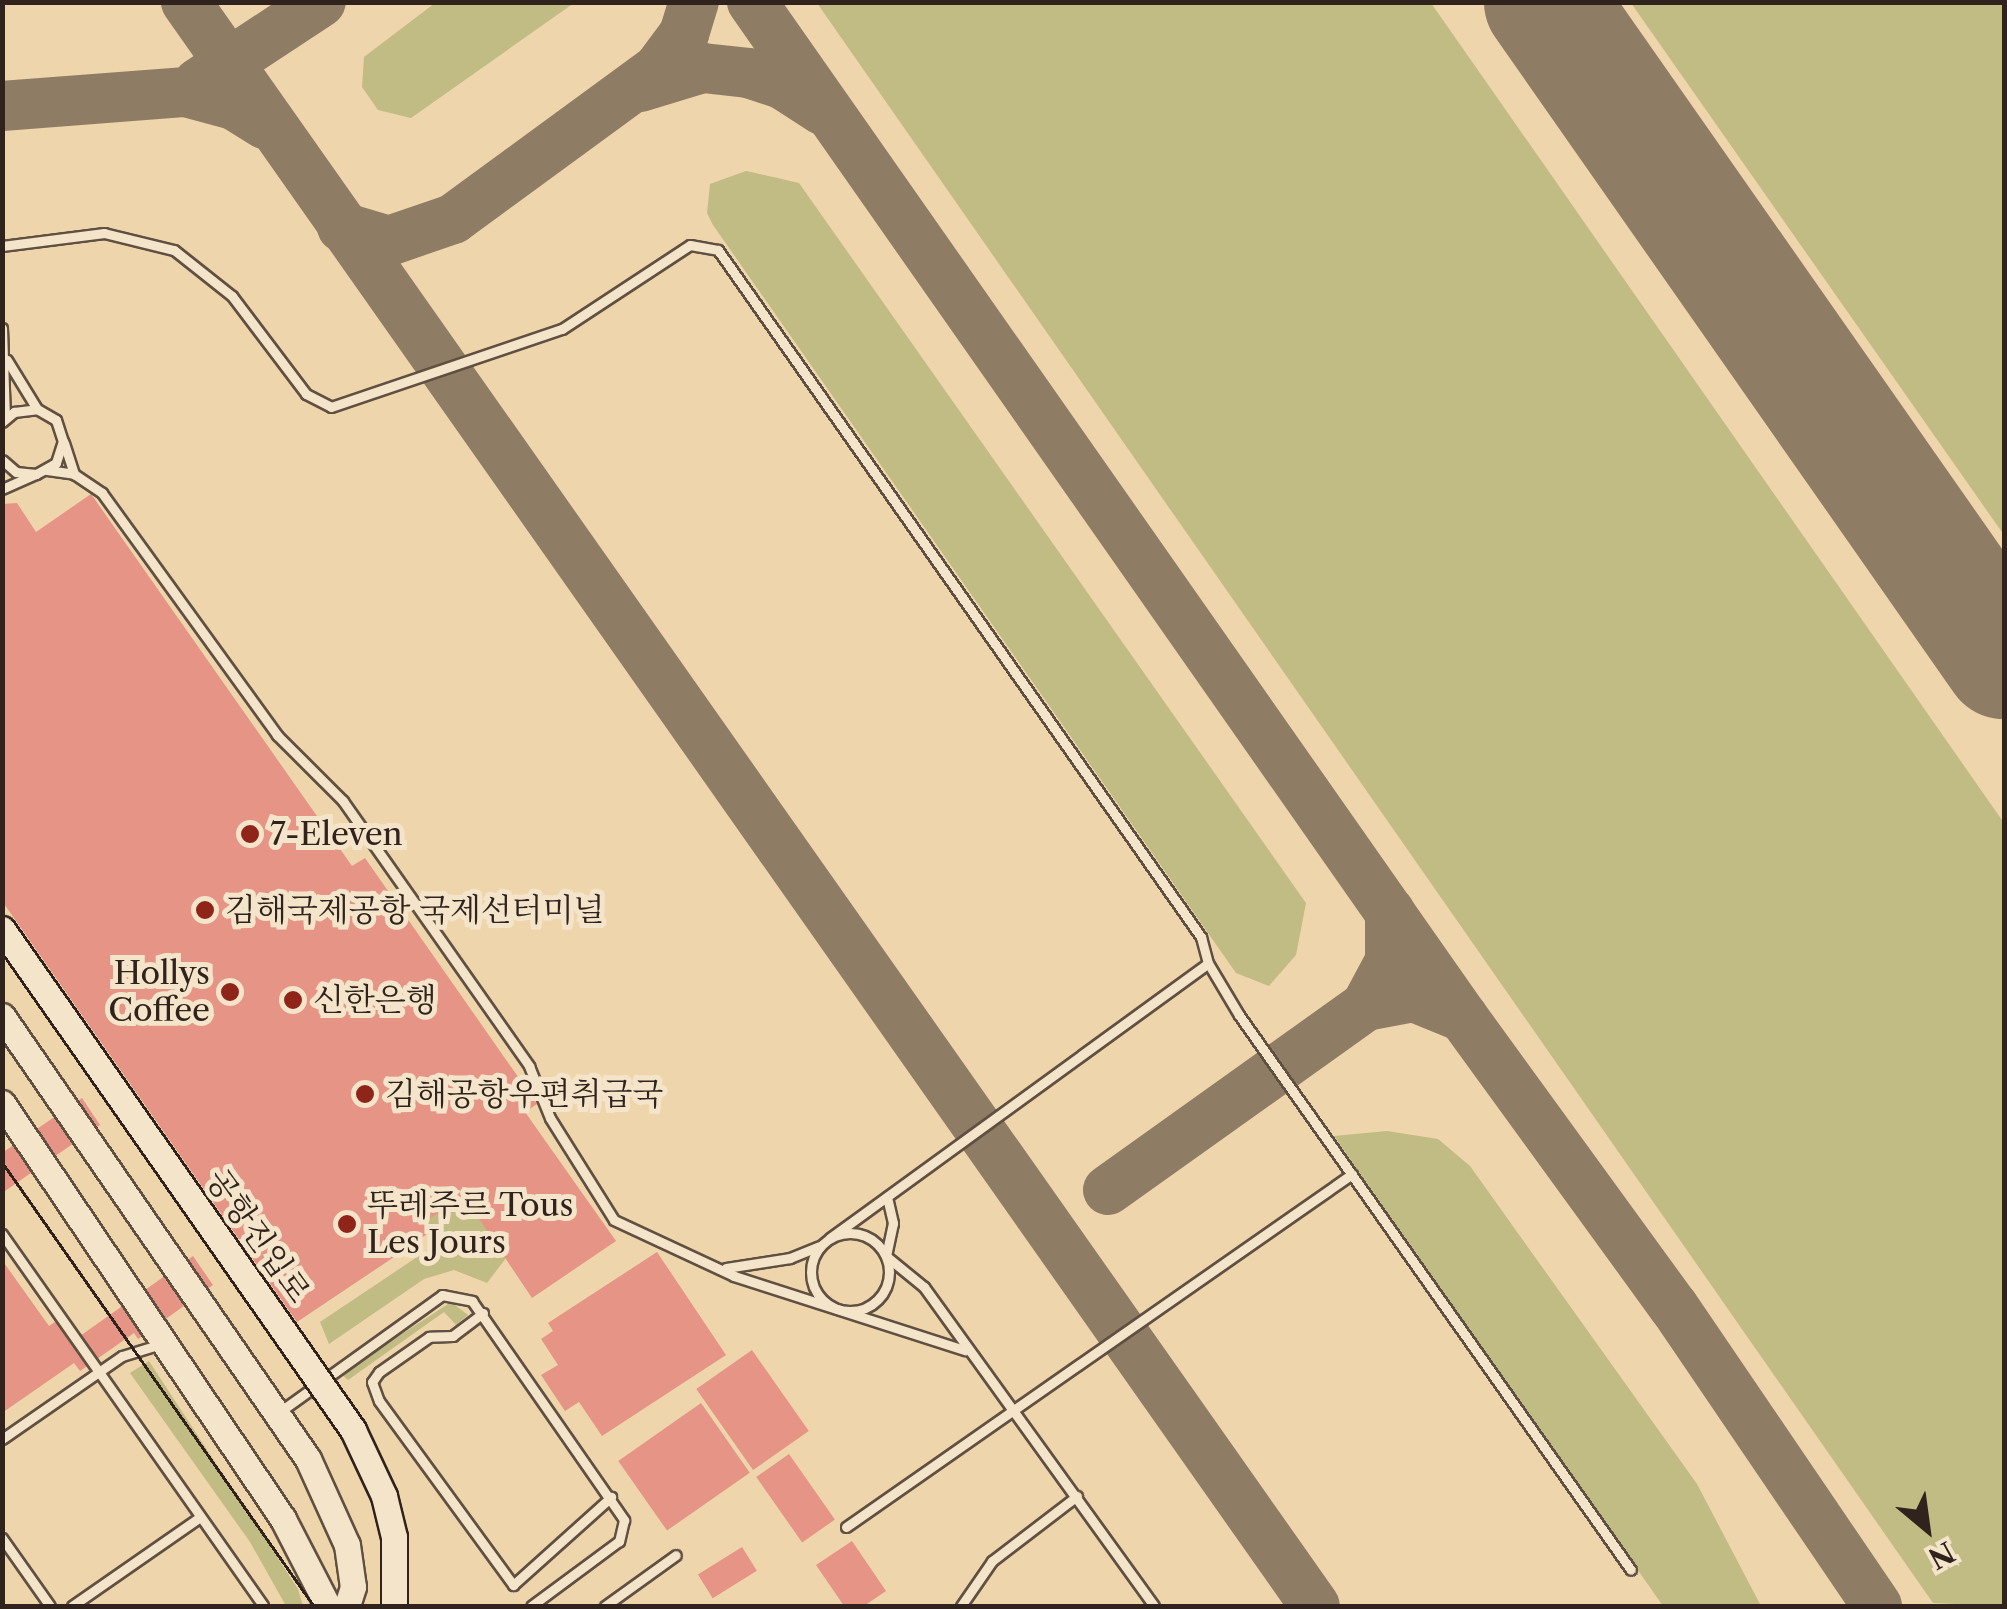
<!DOCTYPE html>
<html>
<head>
<meta charset="utf-8">
<style>
	body { margin:0 }
	#map { position:relative; width:2007px; height:1609px; overflow:hidden; background:#eed5ac; font-family:"Libre Caslon Text","Noto Serif KR",serif }
	div>[style] { position:absolute }
	.green>* { inset:0; background:#c1bb84 }
	.taxiway>* { height:50px; margin:-25px; padding:0 25px; transform-origin:25px; border-radius:25px; background:#8f7c64 }
	.runway>* { height:122px; margin:-61px; padding:0 61px; transform-origin:61px; border-radius:61px; background:#8f7c64 }
	.building>* { inset:0; background:#e69485; transform-origin:0 0 }
	.roads { filter:drop-shadow(2px 0 #605041) drop-shadow(-2px 0 #605041) drop-shadow(0 2px #605041) drop-shadow(0 -2px #605041) }
	.service>* { height:9px; margin:-4.5px; padding:0 4.5px; transform-origin:4.5px; border-radius:4.5px; background:#f4e4c9 }
	.service>.ring { margin:-4.5px; padding:0; box-sizing:content-box; background:none; border:9px solid #f4e4c9; border-radius:50% }
	.secondary>* { height:25px; margin:-12.5px; padding:0 12.5px; transform-origin:12.5px; border-radius:12.5px; background:#f4e4c9 }
	.tram>* { height:2.5px; margin:-1.25px; padding:0 1.25px; transform-origin:1.25px; border-radius:1.25px; background:#30231d }
	.bridges { filter:drop-shadow(2px 0 #30231d) drop-shadow(-2px 0 #30231d) drop-shadow(0 2px #30231d) drop-shadow(0 -2px #30231d) }
	.secondary-bridge>* { height:25px; margin:-12.5px; padding:0 12.5px; transform-origin:12.5px; border-radius:12.5px; background:#f4e4c9 }
	.dots>* { width:28px; height:28px; translate:-50% -50%; box-sizing:border-box; border:5px solid #f4e4c9; border-radius:50% }
	span { translate:-50% -50%; white-space:nowrap; text-align:center; line-height:1.15; -webkit-text-stroke:10px #f4e4c9; paint-order:stroke }
	.poi-label { font-size:32px; color:#30231d }
	.left { translate:0 -50%; text-align:left }
	.right { translate:-100% -50%; text-align:right }
	.street-label { font-size:32px; color:#30231d }
	.frame { position:absolute; inset:0; border:5px solid #30231d; pointer-events:none }
	.north { position:absolute; left:1877px; top:1479px; width:100px; height:100px; -webkit-text-stroke:8px #f4e4c9; paint-order:stroke; rotate:151deg; font-size:28px; font-weight:700; line-height:40px; text-align:center; color:#30231d }
	.north::after { content:''; display:block; margin:auto; width:35px; height:45px; background:#30231d; clip-path:polygon(50% 0,100% 100%,50% 72%,0 100%) }
</style>
</head>
<body>
<div id="map">
	<div class="green">
		<i style="clip-path:polygon(435px 3px,435px 2px,574px 3px,411px 118px,378px 110px,362px 87px,364px 57px)"></i>
		<i style="clip-path:polygon(817px 3px,1431px 3px,2004px 823px,2004px 1606px,1933px 1603px)"></i>
		<i style="clip-path:polygon(1631px 3px,2004px 3px,2004px 535px)"></i>
		<i style="clip-path:polygon(746px 171px,799px 183px,1306px 903px,1296px 955px,1269px 986px,1236px 973px,713px 225px,707px 213px,710px 184px)"></i>
		<i style="clip-path:polygon(1387px 1131px,1438px 1139px,1470px 1166px,1697px 1484px,1761px 1606px,1663px 1606px,1334px 1136px)"></i>
		<i style="clip-path:polygon(465px 1198px,506px 1258px,487px 1283px,454px 1270px,424px 1279px,329px 1344px,320px 1322px,453px 1233px,431px 1231px,424px 1222px)"></i>
		<i style="clip-path:polygon(451px 1302px,468px 1315px,456px 1325px,444px 1312px,348px 1380px,341px 1374px)"></i>
		<i style="clip-path:polygon(149px 1361px,298px 1589px,303px 1606px,286px 1606px,250px 1542px,130px 1373px)"></i>
	</div>
	<div class="taxiway">
		<i style="left:186px;top:2px;width:1961px;rotate:54.86deg"></i>
		<i style="left:752px;top:2px;width:1239px;rotate:54.99deg"></i>
		<i style="left:1463px;top:1017px;width:359px;rotate:54deg"></i>
		<i style="left:1674px;top:1307px;width:361px;rotate:55.8deg"></i>
		<i style="left:198px;top:83px;width:147px;rotate:-33.4deg"></i>
		<i style="left:640px;top:87px;width:66px;rotate:-16.8deg"></i>
		<i style="left:703px;top:68px;width:45px;rotate:6.3deg"></i>
		<i style="left:748px;top:73px;width:36px;rotate:18deg"></i>
		<i style="left:782px;top:84px;width:48px;rotate:33deg"></i>
		<i style="left:2px;top:106px;width:185px;rotate:-4.4deg"></i>
		<i style="left:186px;top:92px;width:50px;rotate:15.2deg"></i>
		<i style="left:234px;top:105px;width:36px;rotate:32deg"></i>
		<i style="left:342px;top:227px;width:49px;rotate:16.6deg"></i>
		<i style="left:389px;top:241px;width:68px;rotate:-19deg"></i>
		<i style="left:453px;top:219px;width:254px;rotate:-36.2deg"></i>
		<i style="left:658px;top:69px;width:44px;rotate:-53.4deg"></i>
		<i style="left:684px;top:34px;width:34px;rotate:-73deg"></i>
		<i style="left:1390px;top:912px;width:49px;rotate:90deg"></i>
		<i style="left:1390px;top:961px;width:51px;rotate:118.1deg"></i>
		<i style="left:1366px;top:1006px;width:49px;rotate:-10.6deg"></i>
		<i style="left:1414px;top:997px;width:53px;rotate:22.2deg"></i>
		<i style="left:1108px;top:1190px;width:317px;rotate:-35.5deg"></i>
	</div>
	<div class="runway">
		<i style="left:1545px;top:2px;width:801px;rotate:55.02deg"></i>
	</div>
	<div class="building">
		<i style="clip-path:polygon(91px 494px,352px 866px,365px 858px,537px 1104px,525px 1112px,616px 1241px,532px 1298px,465px 1198px,424px 1222px,431px 1231px,412px 1245px,297px 1322px,2px 901px,2px 504px,17px 503px,36px 532px)"></i>
		<i style="clip-path:polygon(82px 1098px,100px 1125px,5px 1191px,2px 1153px)"></i>
		<i style="clip-path:polygon(657px 1252px,726px 1355px,602px 1436px,579px 1402px,565px 1411px,541px 1375px,558px 1365px,541px 1339px,553px 1331px,548px 1323px)"></i>
		<i style="clip-path:polygon(193px 1256px,213px 1285px,138px 1339px,134px 1333px,80px 1371px,74px 1363px,2px 1413px,2px 1260px,49px 1326px,65px 1315px,80px 1336px)"></i>
		<i style="left:752px;top:1350px;width:99px;height:68px;rotate:55deg"></i>
		<i style="left:701px;top:1403px;width:85px;height:101px;rotate:55deg"></i>
		<i style="left:789px;top:1454px;width:80px;height:40px;rotate:55deg"></i>
		<i style="clip-path:polygon(852px 1541px,886px 1591px,864px 1606px,844px 1606px,816px 1565px)"></i>
		<i style="left:742px;top:1547px;width:28px;height:52px;rotate:58deg"></i>
	</div>
	<div class="roads">
		<div class="service">
			<i style="left:2px;top:246px;width:103px;rotate:-7.3deg"></i>
			<i style="left:104px;top:233px;width:72px;rotate:13.7deg"></i>
			<i style="left:174px;top:250px;width:74px;rotate:38.4deg"></i>
			<i style="left:232px;top:296px;width:123px;rotate:52.9deg"></i>
			<i style="left:306px;top:394px;width:28px;rotate:27deg"></i>
			<i style="left:331px;top:407px;width:244px;rotate:-18.7deg"></i>
			<i style="left:562px;top:329px;width:153px;rotate:-33.3deg"></i>
			<i style="left:690px;top:245px;width:28px;rotate:10deg"></i>
			<i style="left:718px;top:250px;width:840px;rotate:54.89deg"></i>
			<i style="left:1201px;top:937px;width:27px;rotate:75deg"></i>
			<i style="left:1208px;top:963px;width:61px;rotate:59.2deg"></i>
			<i style="left:1239px;top:1015px;width:679px;rotate:54.77deg"></i>
			<i style="left:2px;top:328px;width:90px;rotate:88.1deg"></i>
			<i style="left:7px;top:360px;width:57px;rotate:58.5deg"></i>
			<i style="left:2px;top:422px;width:16px;rotate:-40deg"></i>
			<i style="left:14px;top:412px;width:23px;rotate:-7deg"></i>
			<i style="left:37px;top:409px;width:22px;rotate:30deg"></i>
			<i style="left:56px;top:420px;width:22px;rotate:72deg"></i>
			<i style="left:63px;top:441px;width:23px;rotate:108deg"></i>
			<i style="left:56px;top:463px;width:23px;rotate:151deg"></i>
			<i style="left:36px;top:474px;width:20px;rotate:-174deg"></i>
			<i style="left:16px;top:472px;width:18px;rotate:-139deg"></i>
			<i style="left:64px;top:443px;width:33px;rotate:72deg"></i>
			<i style="left:47px;top:470px;width:27px;rotate:8deg"></i>
			<i style="left:74px;top:474px;width:34px;rotate:34deg"></i>
			<i style="left:102px;top:493px;width:299px;rotate:54.1deg"></i>
			<i style="left:277px;top:735px;width:93px;rotate:45deg"></i>
			<i style="left:343px;top:801px;width:324px;rotate:54.9deg"></i>
			<i style="left:529px;top:1066px;width:56px;rotate:68deg"></i>
			<i style="left:550px;top:1118px;width:120px;rotate:57.9deg"></i>
			<i style="left:614px;top:1220px;width:132px;rotate:25deg"></i>
			<i style="left:734px;top:1276px;width:243px;rotate:17.8deg"></i>
			<i style="left:2px;top:489px;width:37px;rotate:-24deg"></i>
			<i style="left:887px;top:1197px;width:27px;rotate:77deg"></i>
			<i style="left:893px;top:1223px;width:34px;rotate:102deg"></i>
			<i style="left:886px;top:1256px;width:49px;rotate:39.2deg"></i>
			<i style="left:924px;top:1287px;width:393px;rotate:54.2deg"></i>
			<i class="ring" style="left:811px;top:1233px;width:69px;height:69px"></i>
			<i style="left:2px;top:1234px;width:454px;rotate:54.9deg"></i>
			<i style="left:830px;top:1238px;width:467px;rotate:-36deg"></i>
			<i style="left:726px;top:1268px;width:65px;rotate:-8.9deg"></i>
			<i style="left:790px;top:1258px;width:31px;rotate:-22deg"></i>
			<i style="left:483px;top:1313px;width:38px;rotate:143deg"></i>
			<i style="left:453px;top:1336px;width:24px;rotate:178deg"></i>
			<i style="left:429px;top:1337px;width:61px;rotate:145deg"></i>
			<i style="left:379px;top:1372px;width:12px;rotate:125deg"></i>
			<i style="left:372px;top:1382px;width:20px;rotate:70deg"></i>
			<i style="left:379px;top:1401px;width:228px;rotate:53.9deg"></i>
			<i style="left:513px;top:1585px;width:132px;rotate:-41.9deg"></i>
			<i style="left:278px;top:1413px;width:202px;rotate:-35.7deg"></i>
			<i style="left:442px;top:1295px;width:31px;rotate:11deg"></i>
			<i style="left:472px;top:1301px;width:267px;rotate:55.2deg"></i>
			<i style="left:624px;top:1520px;width:22px;rotate:103deg"></i>
			<i style="left:619px;top:1541px;width:109px;rotate:143.5deg"></i>
			<i style="left:2px;top:1439px;width:146px;rotate:-34.7deg"></i>
			<i style="left:122px;top:1356px;width:41px;rotate:-17.1deg"></i>
			<i style="left:846px;top:1527px;width:617px;rotate:-34.9deg"></i>
			<i style="left:2px;top:1538px;width:83px;rotate:54.8deg"></i>
			<i style="left:72px;top:1606px;width:156px;rotate:-34.8deg"></i>
			<i style="left:605px;top:1606px;width:87px;rotate:-35.7deg"></i>
			<i style="left:961px;top:1606px;width:55px;rotate:-55.4deg"></i>
			<i style="left:992px;top:1561px;width:107px;rotate:-37.4deg"></i>
		</div>
		<div class="secondary">
			<i style="left:2px;top:1016px;width:538px;rotate:55.37deg"></i>
			<i style="left:308px;top:1459px;width:94px;rotate:65.6deg"></i>
			<i style="left:347px;top:1545px;width:42px;rotate:81.9deg"></i>
			<i style="left:353px;top:1587px;width:20px;rotate:108deg"></i>
			<i style="left:2px;top:1103px;width:502px;rotate:55.96deg"></i>
			<i style="left:283px;top:1519px;width:98px;rotate:62.7deg"></i>
		</div>
	</div>
	<div class="tram">
		<i style="left:2px;top:1162px;width:543px;rotate:54.9deg"></i>
	</div>
	<div class="bridges">
		<div class="secondary-bridge">
			<i style="left:2px;top:929px;width:612px;rotate:54.98deg"></i>
			<i style="left:353px;top:1430px;width:73px;rotate:64.8deg"></i>
			<i style="left:384px;top:1496px;width:42px;rotate:76.3deg"></i>
			<i style="left:394px;top:1537px;width:69px;rotate:90deg"></i>
		</div>
	</div>
	<div class="dots">
		<i style="left:250px;top:834px;background:#8f2418"></i>
		<i style="left:205px;top:910px;background:#8f2418"></i>
		<i style="left:230px;top:992px;background:#8f2418"></i>
		<i style="left:293px;top:1000px;background:#8f2418"></i>
		<i style="left:365px;top:1094px;background:#8f2418"></i>
		<i style="left:347px;top:1224px;background:#8f2418"></i>
	</div>
	<div class="poi-label">
		<span class="left" style="left:270px;top:834px">7-Eleven</span>
		<span class="left" style="left:225px;top:910px">김해국제공항 국제선터미널</span>
		<span class="right" style="left:210px;top:992px">Hollys<br>Coffee</span>
		<span class="left" style="left:313px;top:1000px">신한은행</span>
		<span class="left" style="left:385px;top:1094px">김해공항우편취급국</span>
		<span class="left" style="left:367px;top:1224px">뚜레주르 Tous<br>Les Jours</span>
	</div>
	<div class="street-label">
		<span style="left:258px;top:1236px;rotate:55deg">공항진입로</span>
	</div>
	<div class="frame"></div>
	<div class="north">N</div>
</div>
</body>
</html>
